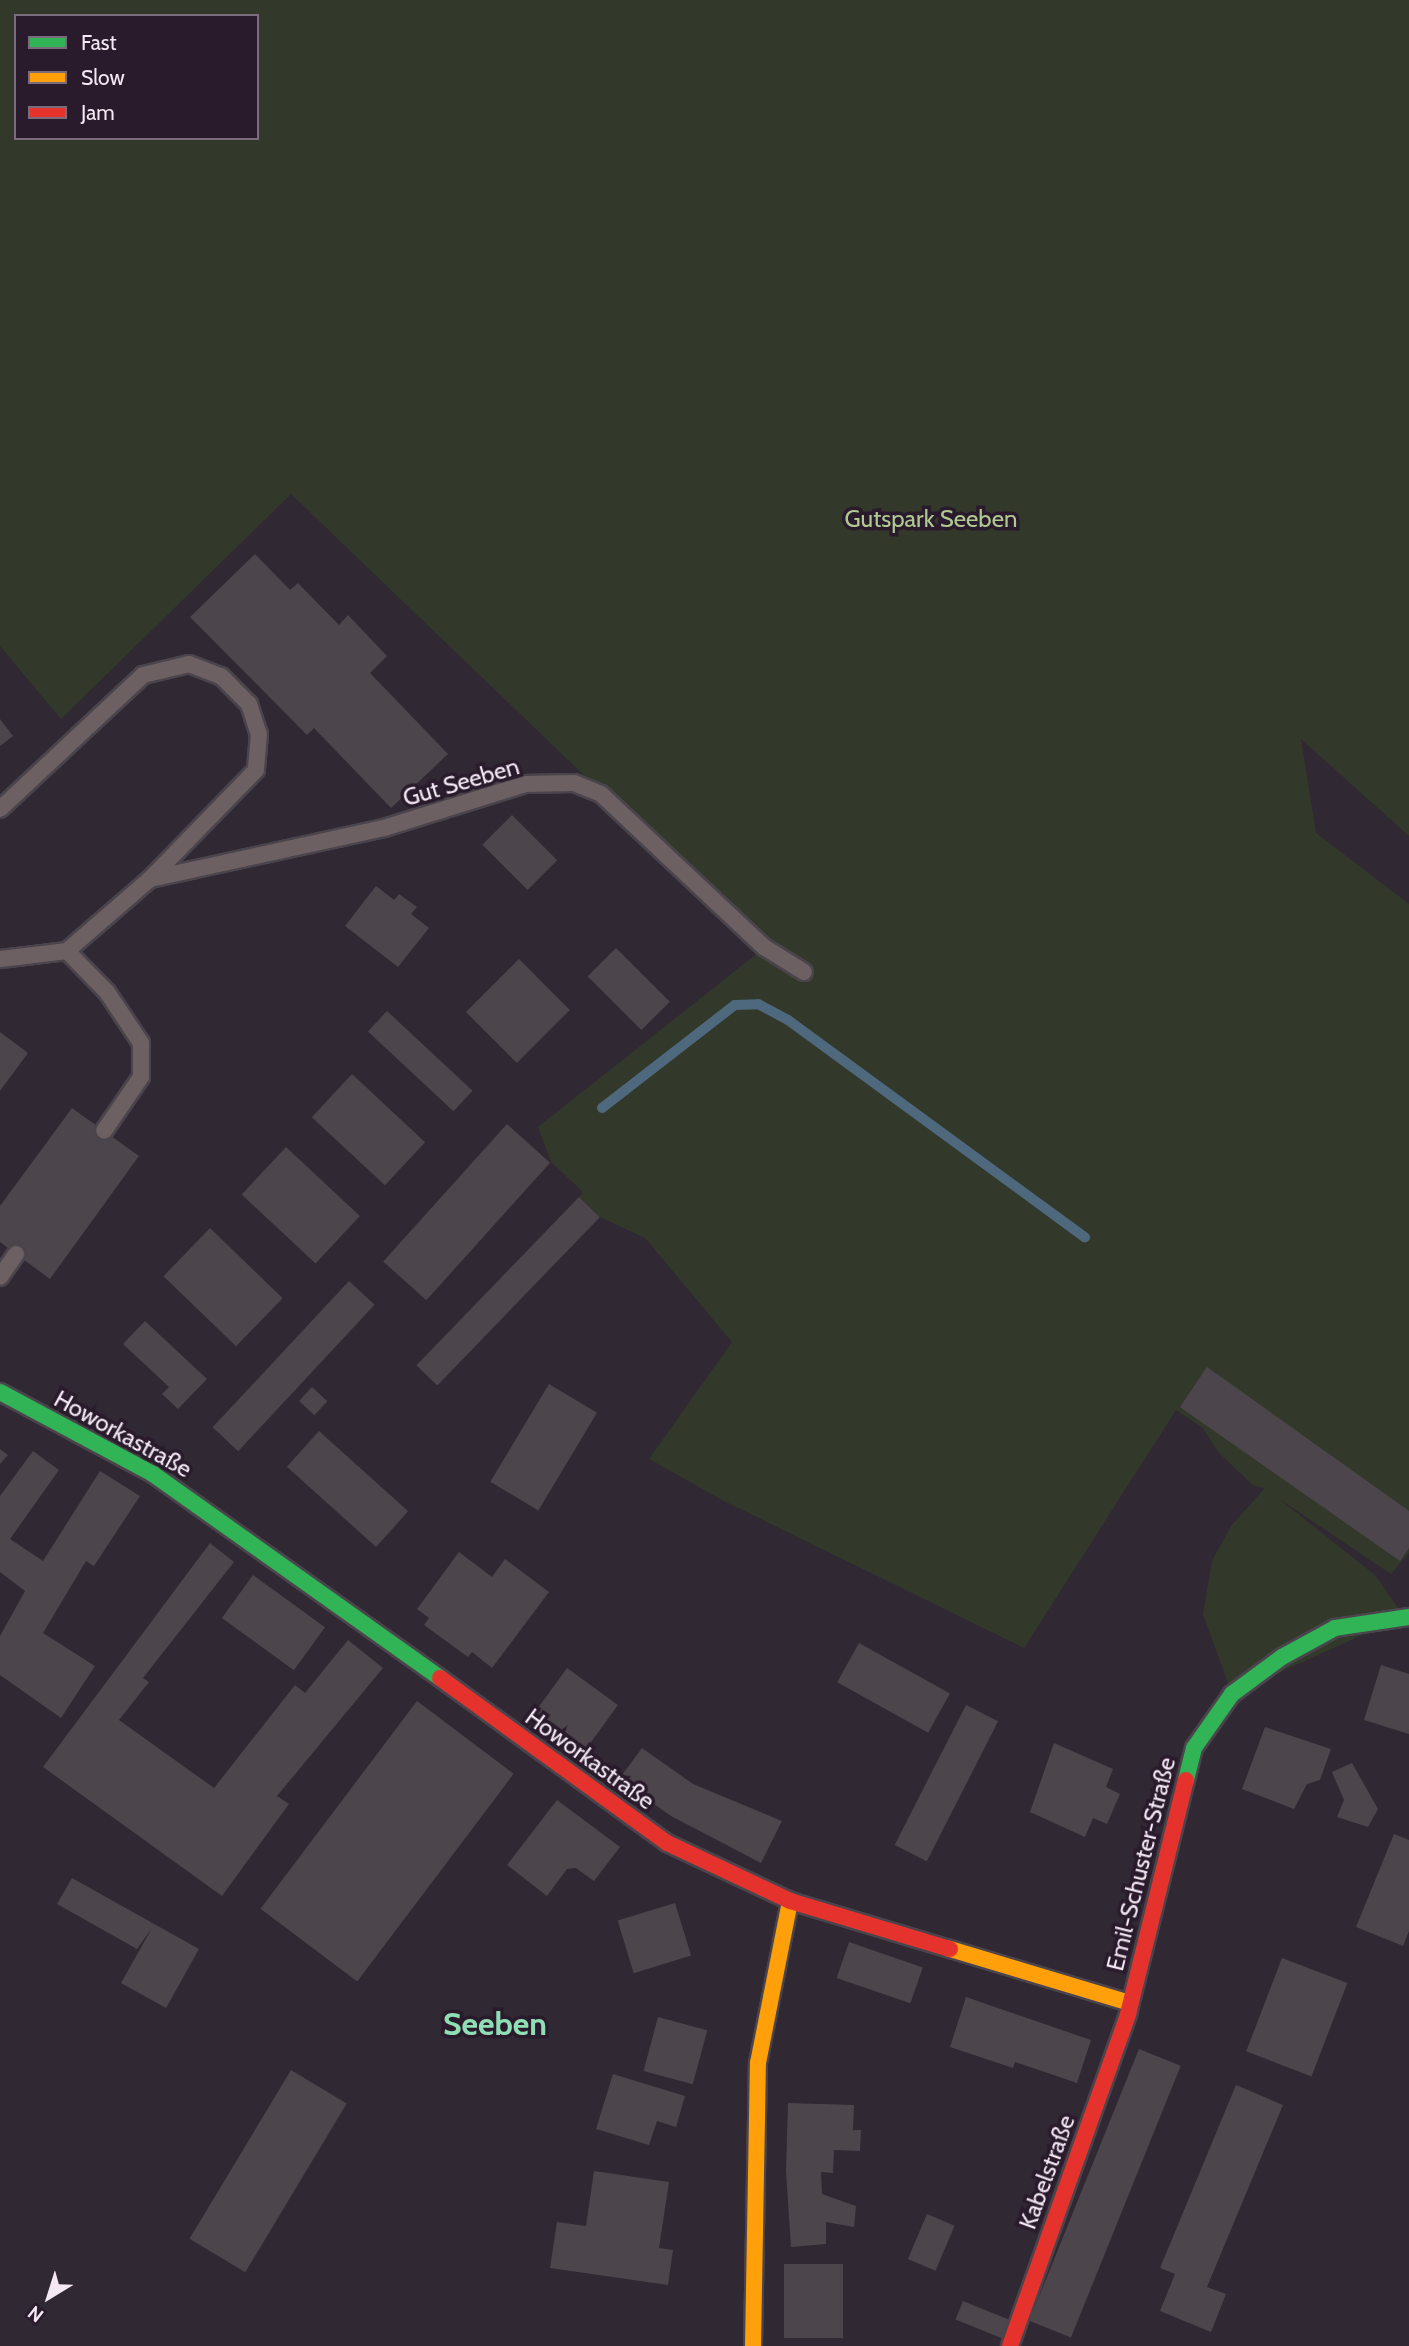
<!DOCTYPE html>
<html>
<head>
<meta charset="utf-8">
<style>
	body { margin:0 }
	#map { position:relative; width:1409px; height:2346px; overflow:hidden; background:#302832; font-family:Cabin,sans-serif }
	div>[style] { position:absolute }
	.green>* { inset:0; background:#33392a }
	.stream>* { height:10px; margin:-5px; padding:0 5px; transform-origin:5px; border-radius:5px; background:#4e687e }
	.building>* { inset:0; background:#4d454c; transform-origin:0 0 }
	.roads { filter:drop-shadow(2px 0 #4a444c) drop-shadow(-2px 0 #4a444c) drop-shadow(0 2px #4a444c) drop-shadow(0 -2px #4a444c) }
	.lane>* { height:16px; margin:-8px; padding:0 8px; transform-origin:8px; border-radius:8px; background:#6c6062 }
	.fast>* { height:16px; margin:-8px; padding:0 8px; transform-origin:8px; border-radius:8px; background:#30b455 }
	.slow>* { height:16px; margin:-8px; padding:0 8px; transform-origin:8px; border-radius:8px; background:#ff9f0a }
	.jam>* { height:16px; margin:-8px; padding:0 8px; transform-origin:8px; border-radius:8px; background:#e5322d }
	span { translate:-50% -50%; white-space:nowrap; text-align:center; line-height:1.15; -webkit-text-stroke:7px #291a2c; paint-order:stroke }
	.park-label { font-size:24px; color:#afc991 }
	.street-label { font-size:24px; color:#f3e8f4 }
	.district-label { font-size:32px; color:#90dfb4; font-weight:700 }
	.legend { position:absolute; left:14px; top:14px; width:245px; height:126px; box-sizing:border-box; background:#291a2c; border:2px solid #7a6c7c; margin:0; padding:9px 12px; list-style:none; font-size:21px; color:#f3e8f4 }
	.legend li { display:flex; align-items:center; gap:14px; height:35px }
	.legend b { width:35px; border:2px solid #7a6c7c }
	.north { position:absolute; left:14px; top:2262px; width:70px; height:70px; -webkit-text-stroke:5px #291a2c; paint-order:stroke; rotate:218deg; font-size:19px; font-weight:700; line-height:28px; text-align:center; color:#f3e8f4 }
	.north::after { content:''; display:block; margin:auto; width:24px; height:32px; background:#f3e8f4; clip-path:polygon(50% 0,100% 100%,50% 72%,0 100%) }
</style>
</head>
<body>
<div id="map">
	<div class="green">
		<i style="clip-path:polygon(evenodd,0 0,1409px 0,1409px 836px,1301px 739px,1316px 833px,1409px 904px,1409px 1553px,1391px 1574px,1278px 1498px,1375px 1575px,1404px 1616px,1232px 1694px,1203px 1614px,1212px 1561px,1231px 1526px,1265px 1488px,1254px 1486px,1219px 1453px,1203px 1428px,1176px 1410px,1024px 1648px,724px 1501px,649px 1459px,732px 1342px,645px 1238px,600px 1217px,579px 1197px,583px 1192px,551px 1162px,538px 1127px,764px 948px,291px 494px,61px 719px,0 646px,0 0,16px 16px,257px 16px,257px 138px,16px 138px,16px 16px)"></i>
	</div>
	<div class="stream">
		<i style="left:602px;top:1108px;width:168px;rotate:-37.8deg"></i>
		<i style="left:735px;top:1005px;width:23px;rotate:-2deg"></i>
		<i style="left:758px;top:1004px;width:34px;rotate:28deg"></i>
		<i style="left:788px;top:1020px;width:368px;rotate:36.2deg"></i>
	</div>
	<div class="building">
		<i style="clip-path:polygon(255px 554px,290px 590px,298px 583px,339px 625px,348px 615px,387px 656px,370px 673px,448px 754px,391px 808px,314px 728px,307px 735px,190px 617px)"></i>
		<i style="clip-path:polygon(0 719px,13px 736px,0 746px)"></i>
		<i style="left:512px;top:815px;width:64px;height:42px;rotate:45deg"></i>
		<i style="clip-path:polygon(376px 886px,394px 900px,399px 894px,417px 907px,411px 914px,429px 928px,398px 967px,345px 926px)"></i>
		<i style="left:616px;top:948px;width:76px;height:40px;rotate:45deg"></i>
		<i style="left:519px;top:959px;width:72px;height:75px;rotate:45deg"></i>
		<i style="left:387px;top:1011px;width:117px;height:28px;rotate:43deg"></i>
		<i style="clip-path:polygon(0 1032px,28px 1053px,0 1091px)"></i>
		<i style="left:352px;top:1074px;width:100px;height:59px;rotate:43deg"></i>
		<i style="clip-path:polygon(72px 1108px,139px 1156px,50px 1279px,0 1242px,0 1206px)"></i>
		<i style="left:507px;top:1124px;width:58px;height:185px;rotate:42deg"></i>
		<i style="left:286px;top:1147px;width:101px;height:65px;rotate:43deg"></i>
		<i style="left:579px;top:1197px;width:29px;height:234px;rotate:44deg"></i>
		<i style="left:210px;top:1228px;width:101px;height:67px;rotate:44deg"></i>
		<i style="left:349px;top:1281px;width:35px;height:200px;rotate:43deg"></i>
		<i style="clip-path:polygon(145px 1321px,207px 1379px,178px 1409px,162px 1394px,169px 1387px,123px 1344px)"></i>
		<i style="clip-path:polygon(1207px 1367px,1409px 1511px,1409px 1548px,1400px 1561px,1180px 1407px)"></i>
		<i style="left:549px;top:1384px;width:56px;height:114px;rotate:31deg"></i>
		<i style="left:312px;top:1387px;width:21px;height:19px;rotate:43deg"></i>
		<i style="left:319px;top:1431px;width:120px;height:48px;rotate:42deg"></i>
		<i style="clip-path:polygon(0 1449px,8px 1455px,0 1464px)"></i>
		<i style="clip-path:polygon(33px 1451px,59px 1470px,10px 1539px,43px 1561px,100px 1471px,140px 1496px,94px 1566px,86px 1561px,43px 1633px,95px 1666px,61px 1718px,0 1675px,0 1636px,25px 1591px,0 1572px,0 1496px)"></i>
		<i style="clip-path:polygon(210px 1543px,234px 1562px,143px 1678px,149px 1682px,119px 1720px,214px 1788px,295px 1685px,305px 1693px,348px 1640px,383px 1668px,277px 1796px,289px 1804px,222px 1896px,43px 1767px)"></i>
		<i style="clip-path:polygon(459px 1552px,492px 1577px,505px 1559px,549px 1592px,492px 1668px,472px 1652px,468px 1657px,424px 1625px,429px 1618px,417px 1609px)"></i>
		<i style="left:253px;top:1575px;width:89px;height:53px;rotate:36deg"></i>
		<i style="left:859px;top:1643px;width:104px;height:45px;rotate:29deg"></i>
		<i style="clip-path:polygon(1381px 1665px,1409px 1674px,1409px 1734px,1364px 1720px)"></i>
		<i style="left:567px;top:1668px;width:63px;height:54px;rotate:36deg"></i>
		<i style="left:417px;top:1701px;width:121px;height:260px;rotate:37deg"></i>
		<i style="left:966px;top:1705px;width:36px;height:157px;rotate:27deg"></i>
		<i style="clip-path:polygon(1265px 1727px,1331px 1749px,1320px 1780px,1307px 1784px,1294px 1809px,1242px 1789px)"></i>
		<i style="clip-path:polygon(1054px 1743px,1113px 1769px,1106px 1787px,1120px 1794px,1107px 1824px,1093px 1818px,1085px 1837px,1030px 1812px)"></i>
		<i style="clip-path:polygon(642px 1748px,693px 1784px,782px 1821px,761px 1863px,671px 1816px,619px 1779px)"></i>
		<i style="clip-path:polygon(1352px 1763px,1378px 1809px,1368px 1827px,1337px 1817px,1344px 1800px,1332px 1772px)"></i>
		<i style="clip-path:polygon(557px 1800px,620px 1847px,594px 1881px,576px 1868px,567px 1869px,547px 1896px,507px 1865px)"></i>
		<i style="clip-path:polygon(1394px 1834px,1409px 1840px,1409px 1931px,1403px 1946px,1356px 1927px)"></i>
		<i style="clip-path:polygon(72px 1878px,199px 1949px,166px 2008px,121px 1983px,152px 1928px,137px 1949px,57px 1904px)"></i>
		<i style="left:675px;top:1903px;width:55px;height:60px;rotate:73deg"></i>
		<i style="left:849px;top:1942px;width:78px;height:38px;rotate:19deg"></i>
		<i style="left:1282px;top:1958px;width:70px;height:100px;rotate:21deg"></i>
		<i style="clip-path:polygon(966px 1997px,1091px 2040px,1077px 2083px,1015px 2062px,1013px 2068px,950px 2047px)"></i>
		<i style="left:658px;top:2017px;width:51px;height:56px;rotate:15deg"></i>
		<i style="left:1139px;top:2049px;width:45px;height:293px;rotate:22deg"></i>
		<i style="left:291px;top:2070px;width:65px;height:197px;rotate:31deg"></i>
		<i style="clip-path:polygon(613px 2074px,685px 2096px,676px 2127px,657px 2121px,649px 2145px,596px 2129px)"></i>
		<i style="clip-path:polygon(1236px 2085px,1283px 2105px,1207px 2287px,1226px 2294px,1211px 2332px,1160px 2311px,1175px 2274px,1160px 2268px)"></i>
		<i style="clip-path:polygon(788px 2103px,854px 2105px,853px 2130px,861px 2130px,860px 2151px,834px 2150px,833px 2173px,821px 2172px,822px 2194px,856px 2206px,854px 2227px,826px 2222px,826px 2244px,791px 2247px,786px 2171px)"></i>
		<i style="clip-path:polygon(594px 2171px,669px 2182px,659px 2248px,673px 2250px,668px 2285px,550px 2268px,557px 2222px,586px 2226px)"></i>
		<i style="left:927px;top:2214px;width:30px;height:49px;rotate:23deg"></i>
		<i style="left:784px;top:2264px;width:59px;height:74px"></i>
		<i style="left:963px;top:2301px;width:50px;height:20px;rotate:22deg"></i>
	</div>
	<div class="roads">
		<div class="lane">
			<i style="left:0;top:809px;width:196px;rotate:-43.1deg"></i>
			<i style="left:143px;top:675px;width:47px;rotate:-13.4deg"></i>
			<i style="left:189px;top:664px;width:34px;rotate:21deg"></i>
			<i style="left:221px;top:676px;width:40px;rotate:45deg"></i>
			<i style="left:249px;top:704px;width:32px;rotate:72deg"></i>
			<i style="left:259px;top:734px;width:36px;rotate:95deg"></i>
			<i style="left:256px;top:770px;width:152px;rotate:134.2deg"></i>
			<i style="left:150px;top:879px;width:110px;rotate:139.1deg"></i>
			<i style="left:67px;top:951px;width:67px;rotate:173.2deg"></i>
			<i style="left:150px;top:879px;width:239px;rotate:-12.3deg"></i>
			<i style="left:384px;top:828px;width:148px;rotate:-17.3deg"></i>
			<i style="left:525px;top:784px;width:49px;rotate:-1.2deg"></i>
			<i style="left:574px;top:783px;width:29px;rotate:22deg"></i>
			<i style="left:601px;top:794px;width:224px;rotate:43.2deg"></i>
			<i style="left:764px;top:947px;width:47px;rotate:32deg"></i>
			<i style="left:67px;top:951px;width:57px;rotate:45.7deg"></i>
			<i style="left:107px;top:992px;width:61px;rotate:56.3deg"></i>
			<i style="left:141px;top:1043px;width:34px;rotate:90deg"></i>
			<i style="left:141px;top:1077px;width:65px;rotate:124.4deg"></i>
			<i style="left:0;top:1277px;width:28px;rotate:-55deg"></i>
		</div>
		<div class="fast">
			<i style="left:0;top:1392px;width:174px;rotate:28.2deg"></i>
			<i style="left:153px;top:1474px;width:352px;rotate:35.4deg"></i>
			<i style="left:1186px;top:1780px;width:33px;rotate:-76deg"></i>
			<i style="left:1194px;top:1748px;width:66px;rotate:-54.9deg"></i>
			<i style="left:1232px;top:1694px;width:62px;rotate:-36.5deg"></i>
			<i style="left:1282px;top:1657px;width:60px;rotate:-28.7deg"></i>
			<i style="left:1335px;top:1628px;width:75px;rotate:-8.5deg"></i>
		</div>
		<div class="slow">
			<i style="left:950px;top:1949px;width:188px;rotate:16.7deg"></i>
			<i style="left:753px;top:2346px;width:283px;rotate:-89deg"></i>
			<i style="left:758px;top:2063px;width:165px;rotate:-78.8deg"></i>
		</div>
		<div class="jam">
			<i style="left:440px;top:1678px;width:281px;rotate:36deg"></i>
			<i style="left:667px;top:1843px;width:136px;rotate:25.2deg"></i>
			<i style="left:790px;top:1901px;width:167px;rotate:16.7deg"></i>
			<i style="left:1010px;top:2346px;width:352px;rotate:-70.4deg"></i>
			<i style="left:1128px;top:2014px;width:241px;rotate:-76.1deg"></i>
		</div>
	</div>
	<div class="park-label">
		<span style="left:931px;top:519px">Gutspark Seeben</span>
	</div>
	<div class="street-label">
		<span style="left:461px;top:782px;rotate:-16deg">Gut Seeben</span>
		<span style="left:123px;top:1434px;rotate:29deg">Howorkastraße</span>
		<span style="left:590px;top:1759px;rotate:36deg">Howorkastraße</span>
		<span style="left:1141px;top:1864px;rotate:-76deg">Emil-Schuster-Straße</span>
		<span style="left:1047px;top:2172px;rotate:-70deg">Kabelstraße</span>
	</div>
	<div class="district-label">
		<span style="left:495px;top:2024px">Seeben</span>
	</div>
	<ul class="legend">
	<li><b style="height:9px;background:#30b455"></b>Fast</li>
	<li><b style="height:9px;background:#ff9f0a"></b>Slow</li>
	<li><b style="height:9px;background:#e5322d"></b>Jam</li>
	</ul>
	<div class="north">N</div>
</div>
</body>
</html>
